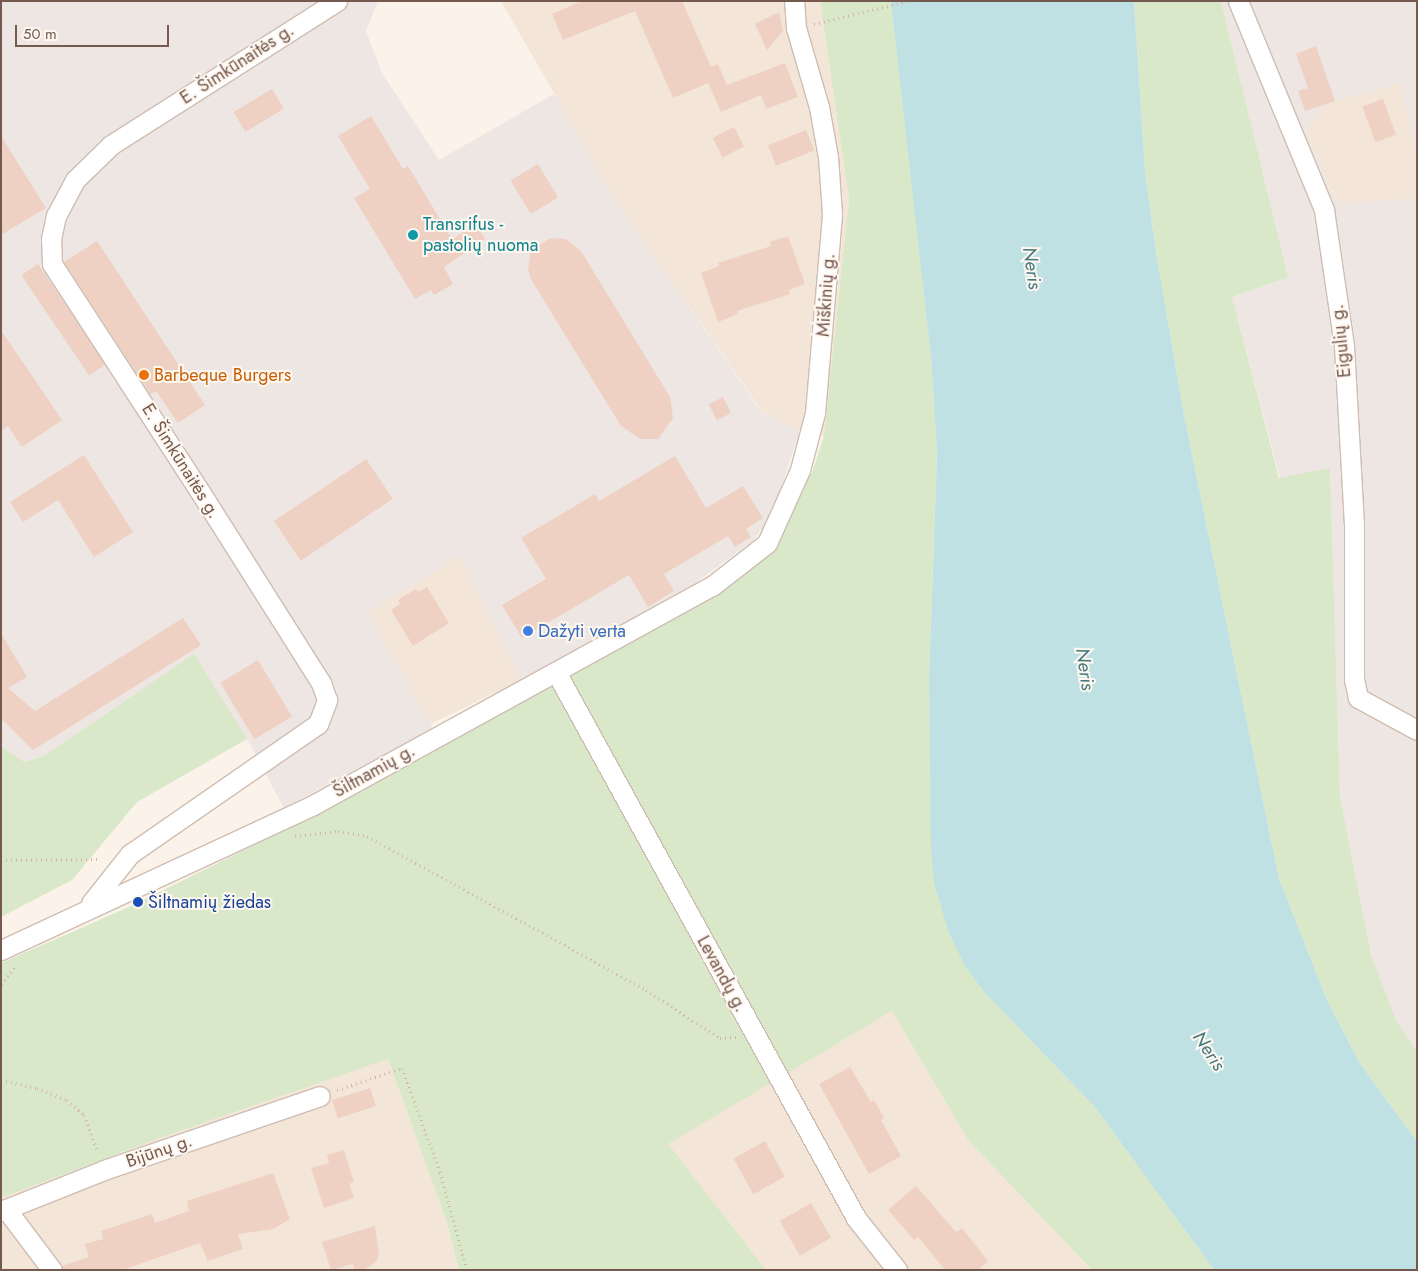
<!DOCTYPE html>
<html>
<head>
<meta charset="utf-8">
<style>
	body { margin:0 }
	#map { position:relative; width:1418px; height:1271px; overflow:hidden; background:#fbf3ea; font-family:Jost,sans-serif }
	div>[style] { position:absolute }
	.residential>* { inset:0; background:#f3e5d8; transform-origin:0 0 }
	.industrial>* { inset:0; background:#ede6e2 }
	.green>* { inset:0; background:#d8e8c8 }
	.water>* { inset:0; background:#bfe1e4 }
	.building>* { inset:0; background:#efd1c3; transform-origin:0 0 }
	.path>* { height:3px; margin-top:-1.5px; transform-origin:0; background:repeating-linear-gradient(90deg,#d4b4a6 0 1px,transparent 0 5px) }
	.roads { filter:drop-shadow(1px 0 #cfbdb2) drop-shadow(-1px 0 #cfbdb2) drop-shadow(0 1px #cfbdb2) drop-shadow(0 -1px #cfbdb2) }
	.minor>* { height:19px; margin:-9.5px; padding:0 9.5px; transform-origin:9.5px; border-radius:9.5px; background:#fff }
	.dots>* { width:14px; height:14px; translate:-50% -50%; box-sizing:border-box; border:2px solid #fef7f0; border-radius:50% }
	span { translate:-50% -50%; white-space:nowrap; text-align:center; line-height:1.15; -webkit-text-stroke:4px #fef7f0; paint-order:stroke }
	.street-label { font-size:18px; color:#75594e }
	.culture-label { font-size:18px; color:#0d838f }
	.left { translate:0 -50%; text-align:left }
	.food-label { font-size:18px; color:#c56008 }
	.shop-label { font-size:18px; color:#366cbe }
	.transit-label { font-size:18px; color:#164399 }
	.water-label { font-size:19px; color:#467a7f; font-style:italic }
	.frame { position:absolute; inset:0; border:2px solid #75594e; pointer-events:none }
	.scale { position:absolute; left:15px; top:25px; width:154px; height:22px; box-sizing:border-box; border:2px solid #75594e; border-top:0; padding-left:6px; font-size:15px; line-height:18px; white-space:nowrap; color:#75594e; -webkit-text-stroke:4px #fef7f0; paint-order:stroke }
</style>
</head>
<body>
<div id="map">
	<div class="residential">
		<i style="clip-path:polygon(501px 1px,820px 1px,849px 199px,824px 436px,800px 431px,761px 410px,612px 194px)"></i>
		<i style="clip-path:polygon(1401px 83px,1417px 161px,1417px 198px,1348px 203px,1333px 199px,1306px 131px,1325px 104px)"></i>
		<i style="left:460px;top:555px;width:139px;height:109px;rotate:64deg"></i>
		<i style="clip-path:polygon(892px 1011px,968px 1140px,1092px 1270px,766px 1270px,667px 1144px)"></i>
		<i style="clip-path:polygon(388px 1059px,446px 1220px,459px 1270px,1px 1270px,1px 1198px,157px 1139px)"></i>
	</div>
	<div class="industrial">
		<i style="clip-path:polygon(1px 1px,378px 1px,366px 31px,382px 73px,439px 160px,554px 94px,612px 194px,760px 410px,800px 431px,771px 517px,754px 540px,695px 583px,521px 680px,460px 556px,368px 613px,433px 729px,284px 808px,247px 739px,44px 756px,24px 762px,1px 746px)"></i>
		<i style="clip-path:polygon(1221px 1px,1417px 1px,1417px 161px,1401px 83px,1325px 104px,1306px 131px,1333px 199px,1348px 203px,1417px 198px,1417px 1052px,1396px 1020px,1371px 955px,1340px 796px,1330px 469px,1280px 478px,1232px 297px,1288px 277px)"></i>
	</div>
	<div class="green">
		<i style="clip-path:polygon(820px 1px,891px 1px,898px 50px,931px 357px,937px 454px,929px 679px,934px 883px,985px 993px,1094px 1106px,1214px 1270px,1092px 1270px,968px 1140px,892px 1011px,668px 1144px,766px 1270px,459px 1270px,446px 1220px,388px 1059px,157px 1139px,1px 1198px,1px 963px,129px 907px,309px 818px,534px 696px,718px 590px,781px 533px,813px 470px,824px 436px,849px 199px)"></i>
		<i style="clip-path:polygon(1134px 1px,1221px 1px,1288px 277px,1232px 297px,1279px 478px,1330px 468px,1340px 796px,1371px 955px,1396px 1020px,1417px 1052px,1417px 1142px,1359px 1062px,1327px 1000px,1279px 879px,1184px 415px,1155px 246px,1145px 170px)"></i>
		<i style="clip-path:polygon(194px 654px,247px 739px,137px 802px,72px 880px,1px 917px,1px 746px,24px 762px,44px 756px)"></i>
	</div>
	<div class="water">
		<i style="clip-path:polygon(891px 1px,1134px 1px,1145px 170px,1155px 246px,1184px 415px,1279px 879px,1327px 1000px,1359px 1062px,1417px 1142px,1417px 1270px,1214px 1270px,1094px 1106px,985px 993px,965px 966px,949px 933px,934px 883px,931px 847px,929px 679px,937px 454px,931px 357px)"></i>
	</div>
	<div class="building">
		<i style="clip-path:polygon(582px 1px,682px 1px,711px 67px,718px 64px,727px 85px,785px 63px,798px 97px,766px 109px,761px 95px,721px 112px,708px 83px,673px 98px,635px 11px,563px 40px,552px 14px)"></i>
		<i style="clip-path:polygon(779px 12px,783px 31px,767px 50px,755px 24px)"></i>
		<i style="clip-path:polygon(1316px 46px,1335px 101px,1305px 111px,1298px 91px,1308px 88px,1296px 54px)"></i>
		<i style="left:272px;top:89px;width:23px;height:45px;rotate:59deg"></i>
		<i style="left:1383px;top:99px;width:38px;height:22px;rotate:70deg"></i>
		<i style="clip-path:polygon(371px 116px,403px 169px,408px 166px,452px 239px,476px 225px,485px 239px,444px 267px,453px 284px,434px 295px,431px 290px,415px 299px,354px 198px,370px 189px,338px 136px)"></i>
		<i style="left:734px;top:127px;width:22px;height:24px;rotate:63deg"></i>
		<i style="left:806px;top:130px;width:22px;height:41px;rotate:68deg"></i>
		<i style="clip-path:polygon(1px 136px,46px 208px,1px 235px)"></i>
		<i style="left:538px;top:164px;width:39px;height:32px;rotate:59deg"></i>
		<i style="clip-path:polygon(788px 236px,805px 284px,789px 290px,790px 294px,737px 311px,738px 314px,718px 322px,701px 273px,719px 266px,718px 263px,771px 246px,770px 242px)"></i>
		<i style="clip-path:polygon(551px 238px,566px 239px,581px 251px,670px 397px,673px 418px,658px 439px,640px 439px,621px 426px,532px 281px,528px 271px,530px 255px,535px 247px)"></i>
		<i style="clip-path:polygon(97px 241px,205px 405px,178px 423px,156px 391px,150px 394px,64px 262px)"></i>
		<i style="left:38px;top:264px;width:121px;height:20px;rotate:56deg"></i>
		<i style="clip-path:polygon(1px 330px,62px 420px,22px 447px,8px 426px,1px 431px)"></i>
		<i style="left:723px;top:397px;width:18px;height:16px;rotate:63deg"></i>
		<i style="clip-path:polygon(84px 455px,133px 532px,94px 557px,58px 500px,23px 522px,10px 502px)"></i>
		<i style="clip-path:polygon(675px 456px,706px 508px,743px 486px,763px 518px,746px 529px,751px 537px,735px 547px,728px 536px,664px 574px,674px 591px,648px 607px,629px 575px,522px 638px,502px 605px,546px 579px,521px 538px,595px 494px,599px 501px)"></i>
		<i style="left:366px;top:459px;width:48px;height:111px;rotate:56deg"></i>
		<i style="clip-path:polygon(427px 587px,449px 623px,413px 646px,391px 610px,400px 604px,398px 600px,416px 589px,418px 592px)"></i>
		<i style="clip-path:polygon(183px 618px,201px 645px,33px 750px,1px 718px,1px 633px,27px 677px,8px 688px,35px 711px)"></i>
		<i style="left:258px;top:660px;width:66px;height:44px;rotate:59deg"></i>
		<i style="clip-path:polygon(850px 1067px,871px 1102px,874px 1100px,884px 1118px,881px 1120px,901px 1156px,869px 1174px,819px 1084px)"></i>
		<i style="left:370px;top:1088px;width:19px;height:40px;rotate:72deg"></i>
		<i style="left:765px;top:1141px;width:41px;height:36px;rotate:61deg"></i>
		<i style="clip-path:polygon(344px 1150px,354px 1182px,349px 1184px,354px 1198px,324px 1208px,311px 1168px,329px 1163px,327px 1155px)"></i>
		<i style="clip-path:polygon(273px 1173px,290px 1219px,273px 1229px,238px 1234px,243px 1249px,208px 1261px,200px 1243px,122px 1270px,63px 1270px,62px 1266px,89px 1257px,85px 1244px,103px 1239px,101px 1231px,152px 1214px,155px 1223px,189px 1211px,187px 1201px)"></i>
		<i style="clip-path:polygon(916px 1186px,956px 1232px,962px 1228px,988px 1261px,978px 1270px,945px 1270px,918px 1237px,914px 1240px,888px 1210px)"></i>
		<i style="left:811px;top:1203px;width:40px;height:36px;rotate:60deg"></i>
		<i style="clip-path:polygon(375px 1226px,379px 1255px,376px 1262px,364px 1270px,354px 1270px,353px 1264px,331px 1270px,322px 1242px)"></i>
	</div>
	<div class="path">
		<i style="left:814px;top:24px;width:97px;rotate:-13.7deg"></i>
		<i style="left:295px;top:836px;width:43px;rotate:-6.6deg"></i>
		<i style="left:338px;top:831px;width:29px;rotate:10deg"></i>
		<i style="left:367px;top:836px;width:319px;rotate:28.9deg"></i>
		<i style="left:646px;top:990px;width:88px;rotate:33deg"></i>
		<i style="left:720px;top:1038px;width:16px;rotate:-4deg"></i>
		<i style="left:1px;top:860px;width:100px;rotate:-0.6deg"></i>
		<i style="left:1px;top:984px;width:24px;rotate:-52deg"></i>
		<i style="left:1px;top:1080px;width:37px;rotate:13deg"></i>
		<i style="left:37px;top:1088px;width:32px;rotate:22deg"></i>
		<i style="left:67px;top:1100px;width:23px;rotate:41deg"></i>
		<i style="left:84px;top:1115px;width:40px;rotate:69.8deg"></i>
		<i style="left:337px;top:1090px;width:69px;rotate:-18.7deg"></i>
		<i style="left:402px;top:1068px;width:111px;rotate:69.9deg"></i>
		<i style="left:440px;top:1172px;width:102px;rotate:74.6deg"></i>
	</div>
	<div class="roads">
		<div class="minor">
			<i style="left:1238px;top:1px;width:226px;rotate:67.6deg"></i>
			<i style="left:1324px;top:210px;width:137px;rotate:81.6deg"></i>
			<i style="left:1344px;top:346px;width:178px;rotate:86.8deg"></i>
			<i style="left:1354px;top:524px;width:155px;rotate:90deg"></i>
			<i style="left:1354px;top:679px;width:19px;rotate:78deg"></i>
			<i style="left:1358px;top:698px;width:67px;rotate:28.5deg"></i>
			<i style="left:556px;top:672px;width:623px;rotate:61.21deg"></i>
			<i style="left:856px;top:1218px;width:66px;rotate:51.7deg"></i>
			<i style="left:91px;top:903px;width:63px;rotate:-51.5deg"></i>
			<i style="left:130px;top:854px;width:229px;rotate:-34.7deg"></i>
			<i style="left:318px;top:724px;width:26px;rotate:-69deg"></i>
			<i style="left:327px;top:700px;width:18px;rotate:-109deg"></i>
			<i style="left:321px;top:683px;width:215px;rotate:-122.3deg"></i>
			<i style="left:206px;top:501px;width:283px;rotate:-123deg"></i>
			<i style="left:52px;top:264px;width:25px;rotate:-92deg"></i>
			<i style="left:51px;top:239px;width:24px;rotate:-78deg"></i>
			<i style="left:56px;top:216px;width:41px;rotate:-62.2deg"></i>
			<i style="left:75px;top:180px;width:50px;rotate:-44.2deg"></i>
			<i style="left:111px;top:145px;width:268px;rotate:-32.5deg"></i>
			<i style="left:1px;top:950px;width:344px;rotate:-24.9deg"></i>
			<i style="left:313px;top:805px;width:455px;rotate:-28.8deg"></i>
			<i style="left:712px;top:586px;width:70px;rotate:-38deg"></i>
			<i style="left:767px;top:543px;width:80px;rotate:-65.7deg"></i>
			<i style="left:800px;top:470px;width:59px;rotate:-75.3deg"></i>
			<i style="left:815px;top:413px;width:200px;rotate:-85.1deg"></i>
			<i style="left:832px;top:214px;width:57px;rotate:-94deg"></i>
			<i style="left:828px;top:157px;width:51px;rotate:-100.2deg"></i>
			<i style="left:819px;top:107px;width:82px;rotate:-106.2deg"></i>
			<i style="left:796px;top:28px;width:27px;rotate:-94deg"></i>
			<i style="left:6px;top:1209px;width:76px;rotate:53deg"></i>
			<i style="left:1px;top:1211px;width:111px;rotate:-21.7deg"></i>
			<i style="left:104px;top:1170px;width:228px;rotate:-18.9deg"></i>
		</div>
	</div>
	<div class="dots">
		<i style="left:413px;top:235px;background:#0f9aa8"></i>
		<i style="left:144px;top:375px;background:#e8710a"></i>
		<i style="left:528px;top:631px;background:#3f7fe0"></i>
		<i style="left:138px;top:902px;background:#1a4fb4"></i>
	</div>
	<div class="street-label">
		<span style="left:237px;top:64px;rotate:-33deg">E. Šimkūnaitės g.</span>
		<span style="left:826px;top:295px;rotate:-86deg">Miškinių g.</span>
		<span style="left:1341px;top:341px;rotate:-96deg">Eigulių g.</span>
		<span style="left:181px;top:461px;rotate:58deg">E. Šimkūnaitės g.</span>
		<span style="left:374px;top:771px;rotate:-29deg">Šiltnamių g.</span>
		<span style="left:722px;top:974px;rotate:61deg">Levandų g.</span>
		<span style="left:159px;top:1151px;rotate:-19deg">Bijūnų g.</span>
	</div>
	<div class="culture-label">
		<span class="left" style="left:423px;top:235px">Transrifus -<br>pastolių nuoma</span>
	</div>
	<div class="food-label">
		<span class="left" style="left:154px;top:375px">Barbeque Burgers</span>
	</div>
	<div class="shop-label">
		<span class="left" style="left:538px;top:631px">Dažyti verta</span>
	</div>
	<div class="transit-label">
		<span class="left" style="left:148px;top:902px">Šiltnamių žiedas</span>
	</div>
	<div class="water-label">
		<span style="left:1032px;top:268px;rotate:82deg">Neris</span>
		<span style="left:1085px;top:669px;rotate:82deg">Neris</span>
		<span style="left:1209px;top:1051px;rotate:57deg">Neris</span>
	</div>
	<div class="frame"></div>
	<div class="scale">50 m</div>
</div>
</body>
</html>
